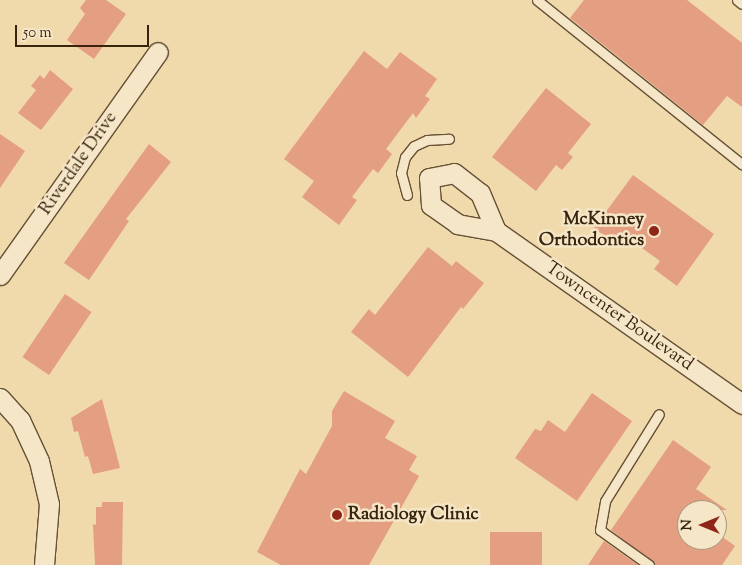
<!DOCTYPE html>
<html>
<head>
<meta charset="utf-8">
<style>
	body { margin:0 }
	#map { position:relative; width:742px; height:565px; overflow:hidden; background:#f0d9ab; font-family:"Sorts Mill Goudy",serif }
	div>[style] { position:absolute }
	.building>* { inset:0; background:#e49e81; transform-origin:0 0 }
	.roads { filter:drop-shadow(1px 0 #665036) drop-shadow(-1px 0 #665036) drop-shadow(0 1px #665036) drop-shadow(0 -1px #665036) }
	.lane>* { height:9px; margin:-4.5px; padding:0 4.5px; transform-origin:4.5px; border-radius:4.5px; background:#f5e6c8 }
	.street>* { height:19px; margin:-9.5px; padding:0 9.5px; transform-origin:9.5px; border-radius:9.5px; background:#f5e6c8 }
	.dots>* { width:14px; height:14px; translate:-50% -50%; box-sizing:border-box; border:2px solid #f5e6c8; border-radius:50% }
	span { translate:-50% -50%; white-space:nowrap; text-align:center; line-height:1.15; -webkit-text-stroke:5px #f5e6c8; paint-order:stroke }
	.street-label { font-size:18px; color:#38230f }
	.poi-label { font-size:18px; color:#38230f; font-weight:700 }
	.right { translate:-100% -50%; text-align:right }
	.left { translate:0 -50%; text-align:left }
	.north { position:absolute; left:677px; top:500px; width:50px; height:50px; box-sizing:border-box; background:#f5e6c8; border:1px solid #a9987e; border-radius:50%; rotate:270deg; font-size:14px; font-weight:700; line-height:20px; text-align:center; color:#38230f }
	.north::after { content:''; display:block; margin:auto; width:18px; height:22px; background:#8f2418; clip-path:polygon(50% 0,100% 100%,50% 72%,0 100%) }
	.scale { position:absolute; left:15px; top:25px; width:134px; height:22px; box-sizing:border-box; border:2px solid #38230f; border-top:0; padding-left:6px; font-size:15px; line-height:18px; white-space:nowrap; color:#38230f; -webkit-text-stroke:4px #f5e6c8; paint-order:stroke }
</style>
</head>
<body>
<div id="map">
	<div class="building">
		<i style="clip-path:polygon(86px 0,106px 0,126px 14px,94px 59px,67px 40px,85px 14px,80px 8px)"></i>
		<i style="clip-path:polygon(584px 0,687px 0,742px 43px,742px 107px,727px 96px,703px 125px,570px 18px)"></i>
		<i style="clip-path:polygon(364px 51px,387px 69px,400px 52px,437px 79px,425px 96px,430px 99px,416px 118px,413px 113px,386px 149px,392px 154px,378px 173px,373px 169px,352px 197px,357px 200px,339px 225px,302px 197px,314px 181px,284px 159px)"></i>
		<i style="clip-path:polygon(50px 70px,73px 89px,41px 130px,18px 113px,36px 90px,31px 86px,40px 75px,44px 79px)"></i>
		<i style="clip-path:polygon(546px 88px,591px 124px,568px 153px,573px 157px,562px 170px,556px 165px,536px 191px,492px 157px)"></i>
		<i style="clip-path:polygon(0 134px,25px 151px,0 188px)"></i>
		<i style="clip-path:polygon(149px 144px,171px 162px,126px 219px,129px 221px,89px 280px,64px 263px)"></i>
		<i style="clip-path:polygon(633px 175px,714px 234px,677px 286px,654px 269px,660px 261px,624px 235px,617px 245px,594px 228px)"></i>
		<i style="clip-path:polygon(428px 247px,452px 266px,456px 261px,484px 283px,463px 309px,461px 307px,408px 377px,351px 332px,369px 309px,375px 315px)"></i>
		<i style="left:65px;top:294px;width:32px;height:76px;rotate:34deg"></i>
		<i style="clip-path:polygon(344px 391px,395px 421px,385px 438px,417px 456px,409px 470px,419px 476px,369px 565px,281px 565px,257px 552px,300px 469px,306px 474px,332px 426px,332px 411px)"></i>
		<i style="clip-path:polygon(592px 393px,632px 421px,577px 501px,515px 458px,535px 429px,541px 431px,548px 420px,565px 432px)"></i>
		<i style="clip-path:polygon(102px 399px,120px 468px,93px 474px,88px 456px,85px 457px,78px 431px,74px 432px,71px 418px)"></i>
		<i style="clip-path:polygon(673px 440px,711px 467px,696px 489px,727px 510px,687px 510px,687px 540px,717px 540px,717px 533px,735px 546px,722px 565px,655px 565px,611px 530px)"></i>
		<i style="clip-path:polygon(102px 502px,123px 502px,122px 565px,95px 565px,93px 524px,96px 525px,96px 507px,102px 507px)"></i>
		<i style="left:542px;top:532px;width:33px;height:52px;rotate:90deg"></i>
		<i style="clip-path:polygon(604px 541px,638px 565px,588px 565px)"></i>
	</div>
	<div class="roads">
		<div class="lane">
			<i style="left:537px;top:0;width:263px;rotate:38.7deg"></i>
			<i style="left:737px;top:0;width:6px;rotate:39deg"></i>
			<i style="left:407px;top:195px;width:23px;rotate:-105deg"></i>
			<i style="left:401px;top:173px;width:16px;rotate:-76deg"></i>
			<i style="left:405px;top:157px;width:14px;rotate:-51deg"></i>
			<i style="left:414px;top:146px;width:14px;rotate:-25deg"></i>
			<i style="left:427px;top:140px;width:22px;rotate:-3deg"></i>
			<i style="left:649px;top:565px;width:60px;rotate:-144.5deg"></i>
			<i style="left:600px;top:530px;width:29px;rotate:-80deg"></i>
			<i style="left:605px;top:501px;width:102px;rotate:-58.2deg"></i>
		</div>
		<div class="street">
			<i style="left:454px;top:173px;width:33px;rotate:38deg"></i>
			<i style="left:480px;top:193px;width:41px;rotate:67.2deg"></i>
			<i style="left:496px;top:231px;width:39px;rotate:-170deg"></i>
			<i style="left:458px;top:224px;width:33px;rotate:-145deg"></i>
			<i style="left:431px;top:205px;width:27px;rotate:-94deg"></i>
			<i style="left:429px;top:178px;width:25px;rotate:-11deg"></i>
			<i style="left:496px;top:231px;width:301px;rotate:35.1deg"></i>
			<i style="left:0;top:275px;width:273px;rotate:-54.7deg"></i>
			<i style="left:0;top:398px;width:30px;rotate:48deg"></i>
			<i style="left:20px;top:420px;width:45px;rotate:65.1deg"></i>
			<i style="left:39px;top:461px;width:44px;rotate:76.9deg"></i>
			<i style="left:49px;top:504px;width:61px;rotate:94.7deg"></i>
		</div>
	</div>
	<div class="dots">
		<i style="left:654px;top:231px;background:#8f2418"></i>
		<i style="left:337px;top:515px;background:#8f2418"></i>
	</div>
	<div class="street-label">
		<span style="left:79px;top:164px;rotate:-55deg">Riverdale Drive</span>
		<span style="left:619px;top:317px;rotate:35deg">Towncenter Boulevard</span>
	</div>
	<div class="poi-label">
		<span class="right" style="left:644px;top:231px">McKinney<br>Orthodontics</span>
		<span class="left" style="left:348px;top:515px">Radiology Clinic</span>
	</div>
	<div class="north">N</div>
	<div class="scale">50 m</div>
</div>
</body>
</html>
